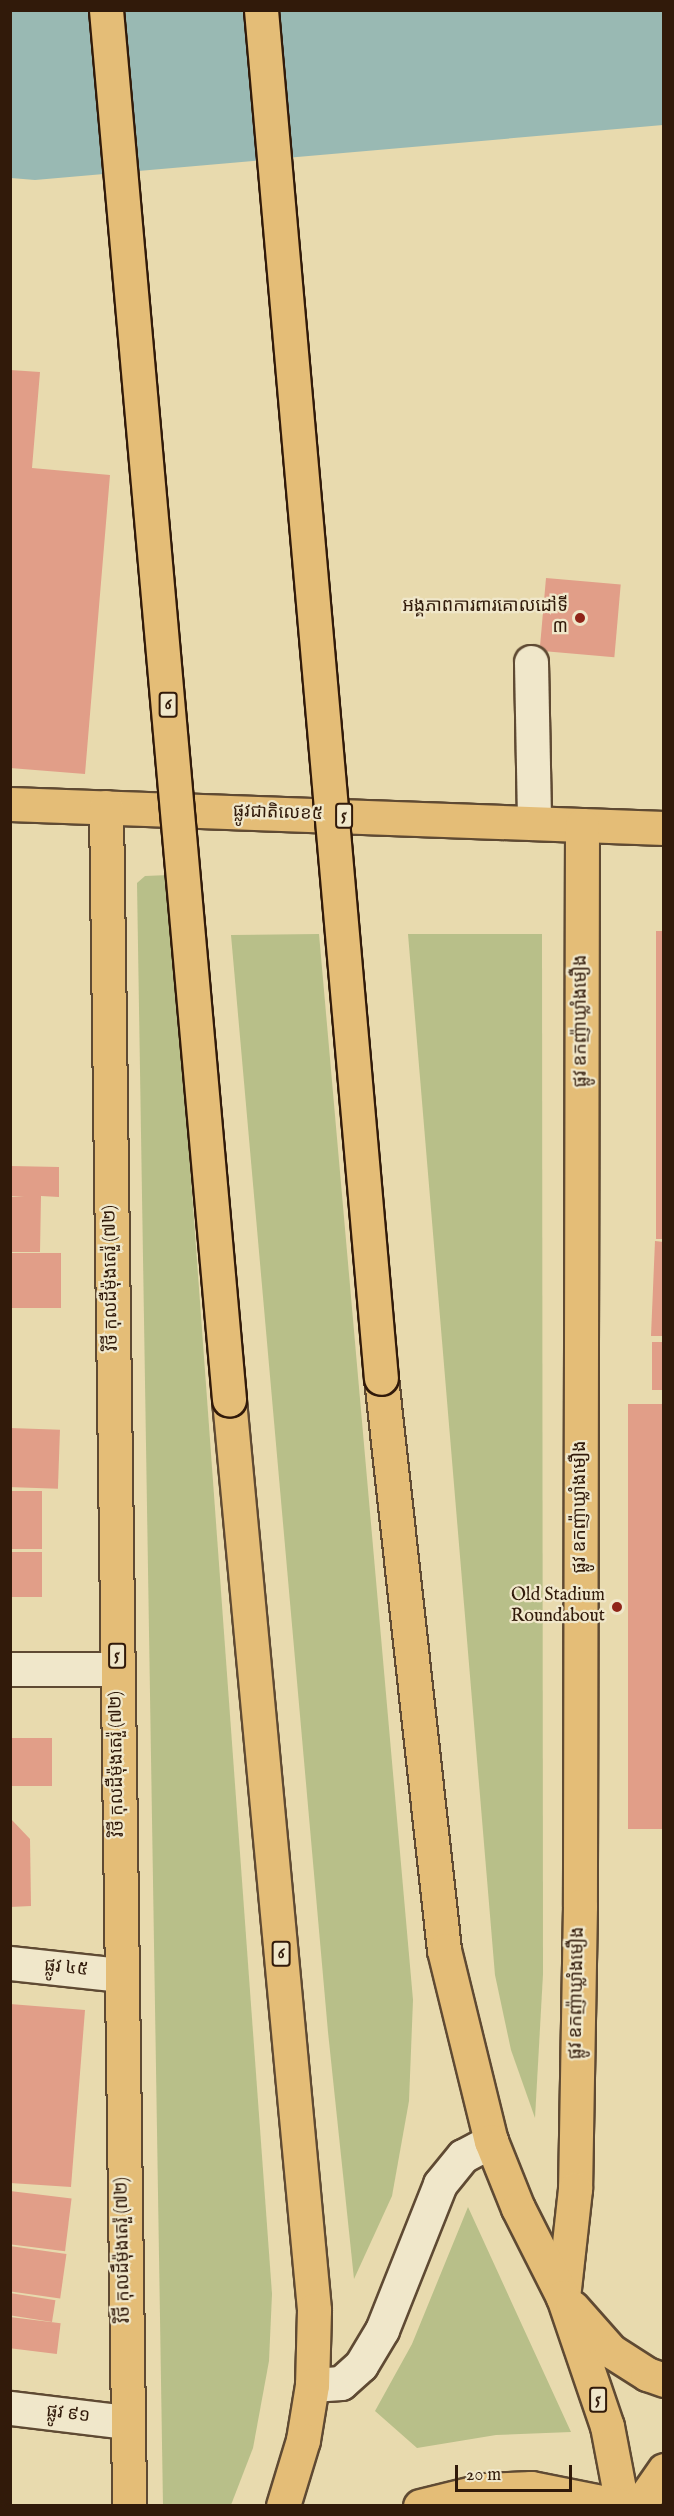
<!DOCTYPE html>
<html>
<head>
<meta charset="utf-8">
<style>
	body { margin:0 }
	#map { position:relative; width:674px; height:2516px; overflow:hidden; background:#e8daae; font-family:"IM FELL English","Noto Sans Khmer",serif }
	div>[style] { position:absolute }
	.green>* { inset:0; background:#b8bf89 }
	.water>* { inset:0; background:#99b9b3 }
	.building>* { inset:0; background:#e19e88; transform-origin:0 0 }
	.roads { filter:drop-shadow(2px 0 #5f4a33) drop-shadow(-2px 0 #5f4a33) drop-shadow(0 2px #5f4a33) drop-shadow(0 -2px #5f4a33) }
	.minor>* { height:33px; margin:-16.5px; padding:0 16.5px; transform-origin:16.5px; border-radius:16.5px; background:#f0e7ca }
	.major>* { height:33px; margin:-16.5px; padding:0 16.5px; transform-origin:16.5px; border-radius:16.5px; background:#e4bd77 }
	.highway>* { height:33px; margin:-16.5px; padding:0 16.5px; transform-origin:16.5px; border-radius:16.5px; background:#e4bd77 }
	.bridges { filter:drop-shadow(2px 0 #311a0a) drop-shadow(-2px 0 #311a0a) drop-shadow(0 2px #311a0a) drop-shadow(0 -2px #311a0a) }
	.highway-bridge>* { height:33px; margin:-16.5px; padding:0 16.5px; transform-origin:16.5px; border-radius:16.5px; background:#e4bd77 }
	.dots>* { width:16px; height:16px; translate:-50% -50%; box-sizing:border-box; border:3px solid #f0e7ca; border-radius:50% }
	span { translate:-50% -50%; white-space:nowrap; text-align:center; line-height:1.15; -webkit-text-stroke:4.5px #f0e7ca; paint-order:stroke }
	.shield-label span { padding:2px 4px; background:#f0e7ca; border:2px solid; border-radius:4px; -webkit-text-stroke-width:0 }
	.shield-label { font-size:16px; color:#311a0a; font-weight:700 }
	.poi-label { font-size:18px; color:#311a0a }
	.right { translate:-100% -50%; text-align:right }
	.street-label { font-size:18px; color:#311a0a }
	.frame { position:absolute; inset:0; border:12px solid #311a0a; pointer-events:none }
	.scale { position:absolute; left:455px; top:2465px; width:117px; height:27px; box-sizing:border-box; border:3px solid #311a0a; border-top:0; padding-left:8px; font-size:18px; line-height:21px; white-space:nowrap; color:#311a0a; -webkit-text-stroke:4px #f0e7ca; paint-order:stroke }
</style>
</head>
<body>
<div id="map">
	<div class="green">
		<i style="clip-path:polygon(169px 875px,272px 2294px,269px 2361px,253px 2448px,231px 2505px,163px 2505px,137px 883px,145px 876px)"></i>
		<i style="clip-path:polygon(319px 934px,413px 2000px,409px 2101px,392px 2196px,354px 2279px,328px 2032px,231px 935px)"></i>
		<i style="clip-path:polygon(408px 934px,542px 934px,543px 1974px,535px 2118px,511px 2050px,495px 1975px)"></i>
		<i style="clip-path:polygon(468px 2207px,571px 2432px,496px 2435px,417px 2448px,375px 2411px,412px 2344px)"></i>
	</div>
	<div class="water">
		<i style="clip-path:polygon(10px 11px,663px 11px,663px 125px,35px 180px,11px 178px)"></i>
	</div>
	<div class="building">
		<i style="clip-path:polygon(10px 370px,40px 372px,32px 468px,110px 475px,85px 774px,10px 768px)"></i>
		<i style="left:546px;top:578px;width:75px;height:73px;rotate:5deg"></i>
		<i style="left:656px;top:931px;width:8px;height:308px"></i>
		<i style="clip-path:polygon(10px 1166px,59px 1167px,59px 1197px,41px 1196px,40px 1252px,10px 1252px,10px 1197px,24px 1196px,10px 1196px)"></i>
		<i style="clip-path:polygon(655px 1241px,664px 1242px,664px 1336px,651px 1336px)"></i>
		<i style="left:10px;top:1253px;width:51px;height:55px"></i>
		<i style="left:652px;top:1342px;width:12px;height:48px"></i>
		<i style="left:628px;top:1404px;width:36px;height:425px"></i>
		<i style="left:10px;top:1428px;width:50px;height:59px;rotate:2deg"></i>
		<i style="left:10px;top:1491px;width:32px;height:58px"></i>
		<i style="left:10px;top:1552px;width:32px;height:45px"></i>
		<i style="left:10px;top:1738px;width:42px;height:48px"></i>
		<i style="clip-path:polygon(10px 1818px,30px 1839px,31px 1906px,10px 1907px)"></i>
		<i style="clip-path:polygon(10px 2004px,85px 2010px,71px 2187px,10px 2183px)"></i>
		<i style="left:10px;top:2191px;width:62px;height:53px;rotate:7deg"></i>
		<i style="left:10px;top:2246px;width:57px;height:45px;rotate:8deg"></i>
		<i style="left:10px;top:2293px;width:46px;height:22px;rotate:9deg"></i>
		<i style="left:10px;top:2317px;width:51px;height:31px;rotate:7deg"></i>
	</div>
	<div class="roads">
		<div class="minor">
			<i style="left:531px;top:662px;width:161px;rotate:88.9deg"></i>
			<i style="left:10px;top:1669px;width:107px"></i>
			<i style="left:10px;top:1963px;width:112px;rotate:6.2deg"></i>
			<i style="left:312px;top:2385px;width:29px;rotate:-4deg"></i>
			<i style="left:341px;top:2383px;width:27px;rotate:-42deg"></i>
			<i style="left:361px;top:2365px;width:41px;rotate:-59deg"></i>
			<i style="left:382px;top:2330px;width:157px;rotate:-68.3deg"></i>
			<i style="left:440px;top:2184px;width:36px;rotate:-51deg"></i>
			<i style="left:463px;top:2156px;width:32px;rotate:-28deg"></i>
			<i style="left:10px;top:2408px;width:116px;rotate:6.9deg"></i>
		</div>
		<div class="major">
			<i style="left:582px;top:825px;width:82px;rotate:2.1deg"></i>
		</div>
		<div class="highway">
			<i style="left:10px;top:804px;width:572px;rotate:2.1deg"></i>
			<i style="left:582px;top:825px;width:1081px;rotate:90.11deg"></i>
			<i style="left:580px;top:1906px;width:283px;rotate:91deg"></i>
			<i style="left:575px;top:2189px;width:109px;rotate:96.3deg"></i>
			<i style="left:106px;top:807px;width:1699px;rotate:89.22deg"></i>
			<i style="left:381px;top:1378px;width:575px;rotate:83.71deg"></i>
			<i style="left:444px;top:1950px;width:197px;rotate:76.2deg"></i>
			<i style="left:491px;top:2141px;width:72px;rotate:68.1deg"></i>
			<i style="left:518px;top:2208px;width:100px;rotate:63.2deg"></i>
			<i style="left:563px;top:2297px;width:136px;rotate:71.2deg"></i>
			<i style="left:607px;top:2426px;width:80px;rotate:79.2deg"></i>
			<i style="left:229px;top:1400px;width:914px;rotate:84.66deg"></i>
			<i style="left:314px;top:2310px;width:75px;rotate:91.5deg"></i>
			<i style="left:312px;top:2385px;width:56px;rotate:99.3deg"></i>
			<i style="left:303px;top:2440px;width:69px;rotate:106.9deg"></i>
			<i style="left:572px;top:2307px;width:59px;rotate:48.4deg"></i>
			<i style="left:611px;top:2351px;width:43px;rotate:32.6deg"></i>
			<i style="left:647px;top:2374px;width:18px;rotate:19deg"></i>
			<i style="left:420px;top:2506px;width:67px;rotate:-13.8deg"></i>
			<i style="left:485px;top:2490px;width:46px;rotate:-2.5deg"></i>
			<i style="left:531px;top:2488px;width:93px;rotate:11.2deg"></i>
			<i style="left:639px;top:2506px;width:44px;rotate:-55.2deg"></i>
		</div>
	</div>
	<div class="bridges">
		<div class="highway-bridge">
			<i style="left:106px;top:10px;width:1395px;rotate:84.94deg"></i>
			<i style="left:261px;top:10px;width:1373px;rotate:84.99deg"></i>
		</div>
	</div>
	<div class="dots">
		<i style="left:580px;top:618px;background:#8f2418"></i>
		<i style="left:617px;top:1607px;background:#8f2418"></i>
	</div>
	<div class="shield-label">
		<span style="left:168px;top:705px">6</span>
		<span style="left:344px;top:816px">5</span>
		<span style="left:117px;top:1656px">5</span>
		<span style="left:281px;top:1954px">6</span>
		<span style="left:598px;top:2400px">5</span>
	</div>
	<div class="poi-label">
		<span class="right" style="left:568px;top:618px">អង្គភាពការពារគោលដៅទី<br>៣</span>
		<span class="right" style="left:605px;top:1607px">Old Stadium<br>Roundabout</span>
	</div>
	<div class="street-label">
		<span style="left:278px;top:814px;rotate:2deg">ផ្លូវជាតិលេខ៥</span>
		<span style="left:582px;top:1021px;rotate:-90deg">ផ្លូវ ឧកញ៉ាឃ្លាំងមឿង</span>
		<span style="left:112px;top:1278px;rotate:-91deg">វិថី កុលដឺម៉ុងតេរ៉ួ (៧២)</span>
		<span style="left:581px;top:1507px;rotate:-90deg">ផ្លូវ ឧកញ៉ាឃ្លាំងមឿង</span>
		<span style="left:118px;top:1764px;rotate:-91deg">វិថី កុលដឺម៉ុងតេរ៉ួ (៧២)</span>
		<span style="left:66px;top:1969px;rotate:6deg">ផ្លូវ ៤៥</span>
		<span style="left:578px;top:1993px;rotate:-89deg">ផ្លូវ ឧកញ៉ាឃ្លាំងមឿង</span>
		<span style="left:124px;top:2250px;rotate:-91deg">វិថី កុលដឺម៉ុងតេរ៉ួ (៧២)</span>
		<span style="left:68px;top:2415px;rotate:7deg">ផ្លូវ ៩១</span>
	</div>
	<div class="frame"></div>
	<div class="scale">20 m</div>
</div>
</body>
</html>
